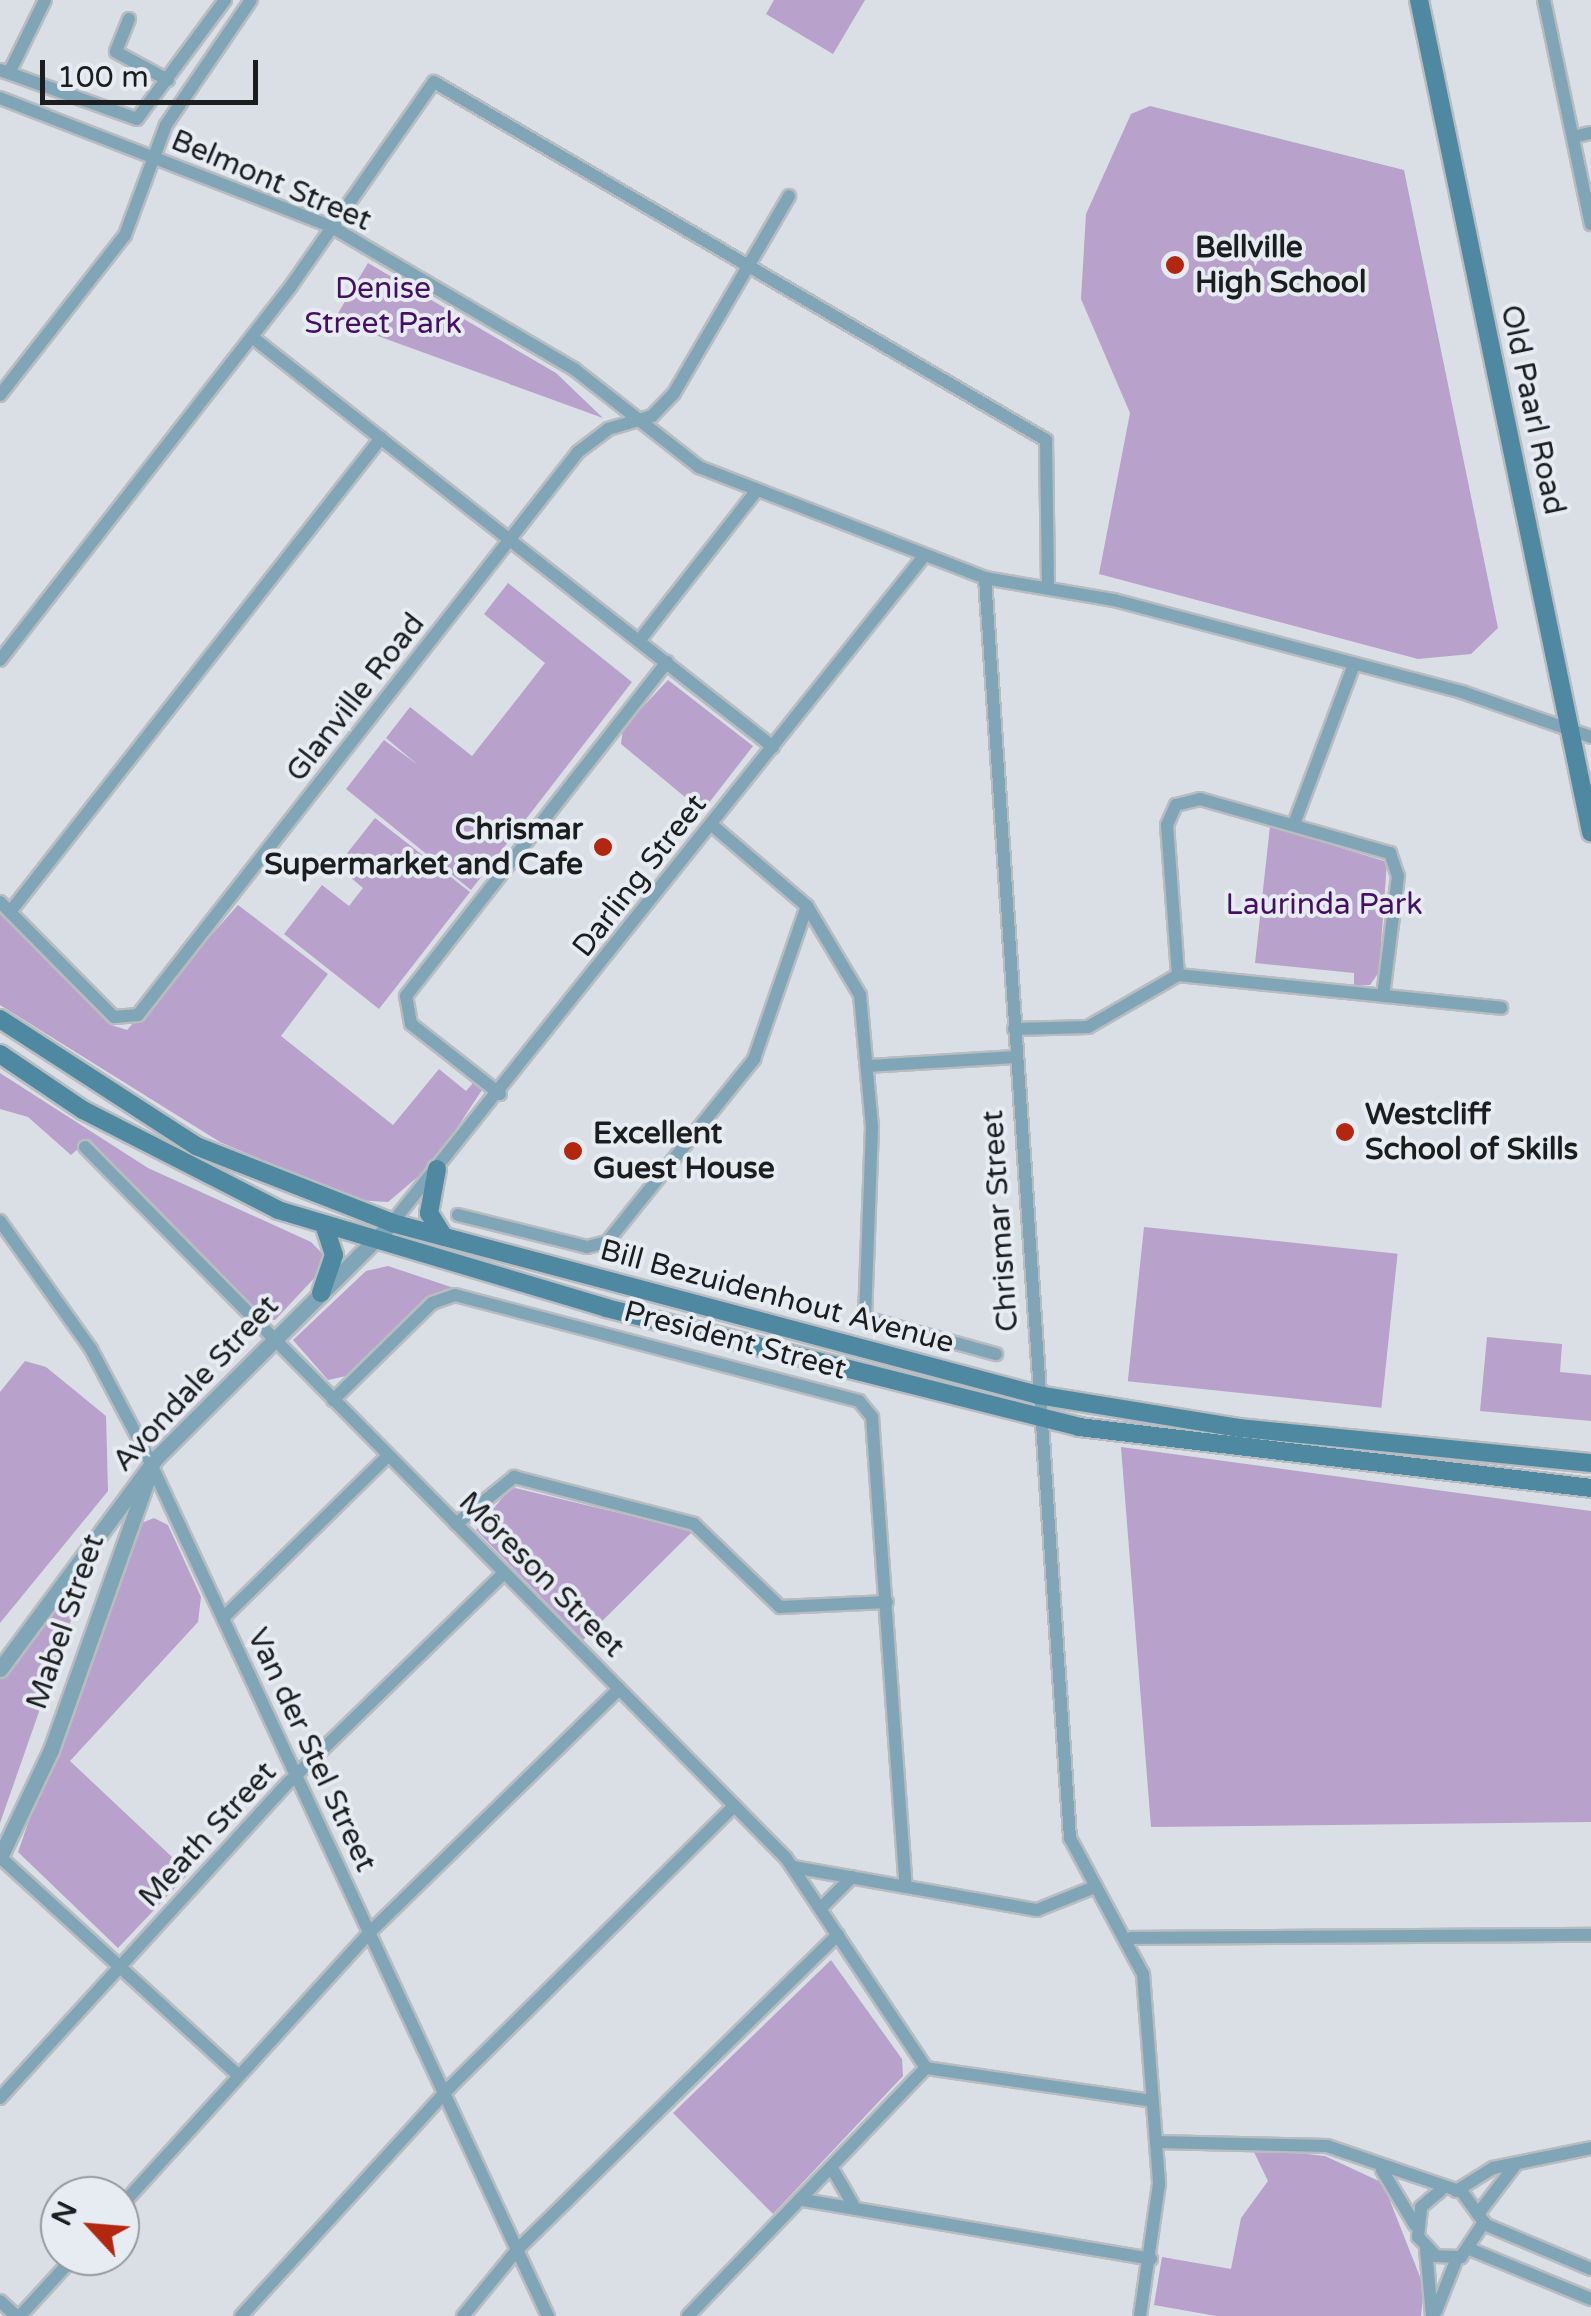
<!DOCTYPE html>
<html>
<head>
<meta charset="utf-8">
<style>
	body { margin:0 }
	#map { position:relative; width:1591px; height:2316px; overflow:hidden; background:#dadfe5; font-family:"Varela Round",sans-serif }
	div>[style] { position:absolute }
	.green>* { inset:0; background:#b8a1cb; transform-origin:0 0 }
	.roads { filter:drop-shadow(2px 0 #b8bcc1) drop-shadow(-2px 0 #b8bcc1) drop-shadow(0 2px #b8bcc1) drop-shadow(0 -2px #b8bcc1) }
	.minor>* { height:12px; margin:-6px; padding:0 6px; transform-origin:6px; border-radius:6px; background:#80a5b6 }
	.tertiary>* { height:15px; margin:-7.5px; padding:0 7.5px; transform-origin:7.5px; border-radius:7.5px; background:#80a5b6 }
	.secondary>* { height:18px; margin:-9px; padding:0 9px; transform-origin:9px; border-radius:9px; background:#4e88a1 }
	.dots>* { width:28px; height:28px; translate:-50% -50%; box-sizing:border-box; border:5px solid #e7ecf2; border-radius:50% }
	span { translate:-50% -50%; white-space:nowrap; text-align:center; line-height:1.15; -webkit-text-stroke:8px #e7ecf2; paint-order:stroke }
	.street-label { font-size:30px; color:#1b1d1f }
	.poi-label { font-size:30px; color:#1b1d1f; font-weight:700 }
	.left { translate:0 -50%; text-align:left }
	.right { translate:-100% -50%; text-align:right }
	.park-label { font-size:30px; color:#451063 }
	.north { position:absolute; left:40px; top:2176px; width:100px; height:100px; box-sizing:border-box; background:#e7ecf2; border:2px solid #95999e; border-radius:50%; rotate:296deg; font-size:28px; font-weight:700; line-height:40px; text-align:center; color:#1b1d1f }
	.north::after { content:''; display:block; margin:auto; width:35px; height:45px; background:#b32610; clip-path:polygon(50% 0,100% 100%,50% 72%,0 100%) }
	.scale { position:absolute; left:40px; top:60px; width:218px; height:45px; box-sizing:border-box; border:5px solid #1b1d1f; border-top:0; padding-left:12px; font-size:30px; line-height:35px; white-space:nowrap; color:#1b1d1f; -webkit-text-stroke:8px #e7ecf2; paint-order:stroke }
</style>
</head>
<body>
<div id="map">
	<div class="green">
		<i style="clip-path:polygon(774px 0,865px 0,833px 54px,766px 14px)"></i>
		<i style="clip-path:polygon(1150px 106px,1404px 170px,1498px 628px,1471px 654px,1418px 659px,1099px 574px,1130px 413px,1081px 299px,1086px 214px,1131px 114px)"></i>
		<i style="clip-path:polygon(368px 263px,556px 373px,603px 418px,334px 320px)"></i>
		<i style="clip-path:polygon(508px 583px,632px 682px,471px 890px,346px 789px,384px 740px,418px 765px,386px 738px,410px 707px,472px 756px,521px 694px,545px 663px,484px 614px)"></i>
		<i style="clip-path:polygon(668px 680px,753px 746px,708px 804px,691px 802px,621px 744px,623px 728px)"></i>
		<i style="clip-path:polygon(375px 818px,470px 892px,379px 1009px,284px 934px,322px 885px,349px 906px,363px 888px,337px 866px)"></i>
		<i style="clip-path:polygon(1270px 826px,1387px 862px,1379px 972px,1370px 985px,1354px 985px,1354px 973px,1255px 963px)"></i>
		<i style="clip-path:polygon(238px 905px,328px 974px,281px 1036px,393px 1125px,439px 1069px,466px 1091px,473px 1083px,482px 1090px,433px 1164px,388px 1202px,357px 1200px,220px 1142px,0 1005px,0 913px,111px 1025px,127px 1030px)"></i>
		<i style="clip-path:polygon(0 1073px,148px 1168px,311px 1242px,323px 1254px,320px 1272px,275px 1320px,265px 1319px,89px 1139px,71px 1155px,28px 1117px,0 1109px)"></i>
		<i style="left:1144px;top:1227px;width:255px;height:155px;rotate:6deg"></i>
		<i style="clip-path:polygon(388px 1266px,454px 1288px,427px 1297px,346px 1376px,328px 1380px,293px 1340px,366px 1271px)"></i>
		<i style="clip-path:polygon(1487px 1337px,1562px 1344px,1560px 1372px,1591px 1375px,1591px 1421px,1480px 1411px)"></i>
		<i style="clip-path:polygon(25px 1361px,46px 1367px,106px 1416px,108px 1491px,0 1623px,0 1392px)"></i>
		<i style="clip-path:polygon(1121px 1447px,1591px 1511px,1591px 1822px,1151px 1827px)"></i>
		<i style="clip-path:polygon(511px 1487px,652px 1521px,692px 1532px,583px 1640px,476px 1530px)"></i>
		<i style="clip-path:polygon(154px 1518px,168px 1525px,201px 1597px,198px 1622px,70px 1761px,189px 1873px,118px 1948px,18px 1852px,115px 1574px,139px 1524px)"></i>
		<i style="clip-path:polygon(82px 1572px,88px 1572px,0 1823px,0 1673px)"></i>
		<i style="clip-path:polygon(831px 1960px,902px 2059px,903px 2076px,773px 2214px,673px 2113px)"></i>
		<i style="clip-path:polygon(1252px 2148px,1325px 2156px,1383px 2183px,1424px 2287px,1421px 2316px,1216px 2316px,1154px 2305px,1162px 2257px,1231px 2269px,1241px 2218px,1268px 2181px)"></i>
	</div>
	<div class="roads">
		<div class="minor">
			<i style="left:1544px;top:0;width:229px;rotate:78.2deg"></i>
			<i style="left:129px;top:19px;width:35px;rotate:112deg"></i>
			<i style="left:116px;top:52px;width:59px;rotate:28.3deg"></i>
			<i style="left:0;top:70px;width:145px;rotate:19.7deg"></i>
			<i style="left:137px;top:119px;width:148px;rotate:-53.5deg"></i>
			<i style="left:9px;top:73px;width:81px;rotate:-63.7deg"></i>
			<i style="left:0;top:98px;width:356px;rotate:21.2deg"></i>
			<i style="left:332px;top:227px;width:281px;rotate:30.4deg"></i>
			<i style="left:574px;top:369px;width:159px;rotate:38.1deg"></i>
			<i style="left:699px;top:467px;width:307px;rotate:21.2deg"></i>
			<i style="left:985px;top:578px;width:131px;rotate:9.7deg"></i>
			<i style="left:1114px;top:600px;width:360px;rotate:14.8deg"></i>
			<i style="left:1462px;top:692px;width:137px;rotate:19.2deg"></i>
			<i style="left:1573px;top:137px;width:18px;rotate:-13deg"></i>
			<i style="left:252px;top:337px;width:663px;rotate:38.2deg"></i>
			<i style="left:0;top:395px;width:203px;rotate:-52deg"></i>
			<i style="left:125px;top:235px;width:117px;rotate:-69.6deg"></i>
			<i style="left:166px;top:125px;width:151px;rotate:-55.8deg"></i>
			<i style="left:985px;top:578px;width:1263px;rotate:86.14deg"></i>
			<i style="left:1070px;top:1838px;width:154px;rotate:61.8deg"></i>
			<i style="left:1143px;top:1974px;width:211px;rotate:85.6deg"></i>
			<i style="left:1159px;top:2184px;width:133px;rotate:98.2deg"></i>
			<i style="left:639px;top:641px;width:192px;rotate:-52deg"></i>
			<i style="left:0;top:660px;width:474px;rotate:-52.1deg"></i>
			<i style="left:291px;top:286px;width:249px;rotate:-55deg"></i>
			<i style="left:434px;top:82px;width:709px;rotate:30.33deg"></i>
			<i style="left:1046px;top:440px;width:147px;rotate:89.2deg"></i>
			<i style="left:1294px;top:824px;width:168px;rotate:-69.4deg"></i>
			<i style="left:712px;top:825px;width:125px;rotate:40.5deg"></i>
			<i style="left:807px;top:906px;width:104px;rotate:59.2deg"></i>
			<i style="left:860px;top:995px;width:133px;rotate:84.8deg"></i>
			<i style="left:872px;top:1127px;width:191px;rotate:92.1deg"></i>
			<i style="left:865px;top:1318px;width:136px;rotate:15.4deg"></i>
			<i style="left:0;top:902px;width:162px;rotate:45.3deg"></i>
			<i style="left:114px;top:1017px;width:24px;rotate:-5deg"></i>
			<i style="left:138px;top:1015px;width:715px;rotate:-51.99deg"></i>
			<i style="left:578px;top:452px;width:38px;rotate:-37deg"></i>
			<i style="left:608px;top:429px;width:46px;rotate:-16.5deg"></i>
			<i style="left:652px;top:416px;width:32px;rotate:-46deg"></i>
			<i style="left:674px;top:393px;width:228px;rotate:-59.7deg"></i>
			<i style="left:10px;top:912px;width:602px;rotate:-51.95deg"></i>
			<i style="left:1178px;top:975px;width:150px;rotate:-94.2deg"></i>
			<i style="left:1167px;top:825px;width:22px;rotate:-66deg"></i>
			<i style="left:1176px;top:805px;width:25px;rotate:-14deg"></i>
			<i style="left:1200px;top:799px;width:198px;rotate:15.9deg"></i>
			<i style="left:1390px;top:853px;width:24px;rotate:71deg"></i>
			<i style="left:1398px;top:876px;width:121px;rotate:97.1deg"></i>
			<i style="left:1014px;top:1029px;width:74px;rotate:-1.5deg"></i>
			<i style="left:1088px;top:1027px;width:104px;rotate:-30deg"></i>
			<i style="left:1178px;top:975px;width:325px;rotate:5.8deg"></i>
			<i style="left:868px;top:1066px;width:146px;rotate:-3.5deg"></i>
			<i style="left:500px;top:1094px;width:113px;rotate:-141.8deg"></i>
			<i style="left:411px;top:1024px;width:28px;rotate:-100deg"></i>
			<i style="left:406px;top:996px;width:424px;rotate:-52deg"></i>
			<i style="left:85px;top:1147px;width:998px;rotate:45.41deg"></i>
			<i style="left:786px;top:1858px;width:252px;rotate:56.3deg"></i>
			<i style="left:458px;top:1215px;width:133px;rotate:13.9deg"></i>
			<i style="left:587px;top:1247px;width:21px;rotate:-14deg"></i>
			<i style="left:607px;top:1242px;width:235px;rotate:-51.2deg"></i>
			<i style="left:754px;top:1059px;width:162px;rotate:-70.9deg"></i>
			<i style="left:0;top:1221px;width:157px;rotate:54.6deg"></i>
			<i style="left:91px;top:1349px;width:113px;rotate:62.1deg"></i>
			<i style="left:144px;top:1449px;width:957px;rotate:65.02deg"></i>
			<i style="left:392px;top:1223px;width:853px;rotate:-51.42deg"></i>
			<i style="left:333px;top:1400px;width:139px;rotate:-44.4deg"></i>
			<i style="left:432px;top:1303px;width:24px;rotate:-19deg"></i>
			<i style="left:455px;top:1295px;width:418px;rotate:14.7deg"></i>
			<i style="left:859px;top:1401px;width:21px;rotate:51deg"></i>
			<i style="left:872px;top:1417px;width:471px;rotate:85.9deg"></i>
			<i style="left:456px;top:1524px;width:75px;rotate:-39deg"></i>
			<i style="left:514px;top:1477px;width:186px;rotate:14.6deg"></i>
			<i style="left:694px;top:1524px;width:120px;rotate:44deg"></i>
			<i style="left:780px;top:1607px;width:107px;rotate:-2.7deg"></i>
			<i style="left:223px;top:1618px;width:230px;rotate:-44.5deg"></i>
			<i style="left:0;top:1857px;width:324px;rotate:42.5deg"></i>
			<i style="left:793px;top:1867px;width:248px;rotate:10deg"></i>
			<i style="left:1037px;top:1910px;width:59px;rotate:-21.8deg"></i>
			<i style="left:821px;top:1908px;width:44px;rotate:-45deg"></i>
			<i style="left:1131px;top:1938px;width:460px;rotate:-0.4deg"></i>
			<i style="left:926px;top:2068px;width:229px;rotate:8.3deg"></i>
			<i style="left:0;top:2098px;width:428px;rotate:-47.6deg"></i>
			<i style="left:289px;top:1782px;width:300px;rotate:-44.2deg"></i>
			<i style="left:1156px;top:2142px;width:171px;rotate:1.3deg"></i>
			<i style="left:1327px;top:2146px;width:143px;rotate:18.8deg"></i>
			<i style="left:1462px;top:2192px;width:37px;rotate:54deg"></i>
			<i style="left:1484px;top:2222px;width:42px;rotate:123.3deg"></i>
			<i style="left:1461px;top:2257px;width:25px;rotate:-178deg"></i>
			<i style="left:1436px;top:2256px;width:26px;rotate:-133deg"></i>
			<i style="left:1418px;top:2237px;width:30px;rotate:-84deg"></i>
			<i style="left:1421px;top:2207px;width:25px;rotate:-40deg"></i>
			<i style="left:833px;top:2170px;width:39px;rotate:60deg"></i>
			<i style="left:1382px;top:2170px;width:64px;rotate:59deg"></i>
			<i style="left:1456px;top:2191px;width:44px;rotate:-31.9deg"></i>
			<i style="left:1493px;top:2168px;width:100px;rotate:-11.5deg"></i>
			<i style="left:803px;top:2200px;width:353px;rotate:9.6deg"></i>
			<i style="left:120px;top:2207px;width:369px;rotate:-47.7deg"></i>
			<i style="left:368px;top:1934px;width:351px;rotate:-44.3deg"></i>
			<i style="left:1481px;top:2210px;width:58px;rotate:-52.7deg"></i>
			<i style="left:1484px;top:2224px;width:116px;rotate:22.8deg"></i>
			<i style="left:1426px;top:2249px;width:67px;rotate:84.9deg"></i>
			<i style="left:1472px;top:2250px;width:129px;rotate:22.4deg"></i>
			<i style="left:0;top:2301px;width:22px;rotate:43deg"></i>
			<i style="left:1436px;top:2311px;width:57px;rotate:-68.4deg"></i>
			<i style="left:20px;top:2316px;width:81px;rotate:-47.5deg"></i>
			<i style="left:241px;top:2316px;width:310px;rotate:-47.6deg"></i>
			<i style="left:450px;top:2087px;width:400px;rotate:-44.7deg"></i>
			<i style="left:463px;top:2316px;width:85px;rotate:-50.7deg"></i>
			<i style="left:517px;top:2250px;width:450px;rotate:-44.5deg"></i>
			<i style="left:688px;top:2316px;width:344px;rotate:-46.2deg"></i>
		</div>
		<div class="tertiary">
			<i style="left:0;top:1669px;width:262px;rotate:-53.5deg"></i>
			<i style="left:156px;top:1458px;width:333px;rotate:-44.9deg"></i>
			<i style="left:0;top:1857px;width:119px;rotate:-64.5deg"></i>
			<i style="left:51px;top:1750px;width:292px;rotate:-70.4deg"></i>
		</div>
		<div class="secondary">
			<i style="left:1419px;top:0;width:850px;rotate:78.32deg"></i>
			<i style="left:0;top:1019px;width:234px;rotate:32.9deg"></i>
			<i style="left:196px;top:1146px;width:211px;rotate:21.4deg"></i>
			<i style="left:392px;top:1223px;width:669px;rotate:14.91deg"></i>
			<i style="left:1038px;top:1395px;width:205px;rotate:9.3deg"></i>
			<i style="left:1240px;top:1428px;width:353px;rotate:5.7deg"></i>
			<i style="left:0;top:1054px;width:100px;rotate:34deg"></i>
			<i style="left:83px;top:1110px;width:219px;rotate:27.1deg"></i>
			<i style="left:278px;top:1210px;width:342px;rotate:16.6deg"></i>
			<i style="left:606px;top:1308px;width:488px;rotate:14.1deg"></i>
			<i style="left:1079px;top:1427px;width:516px;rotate:6.79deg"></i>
			<i style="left:437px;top:1169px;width:45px;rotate:100.3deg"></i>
			<i style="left:429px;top:1213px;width:28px;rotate:58deg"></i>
			<i style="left:321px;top:1293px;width:40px;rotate:-71.1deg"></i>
			<i style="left:334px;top:1255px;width:32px;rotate:-108deg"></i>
		</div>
	</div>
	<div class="dots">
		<i style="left:1175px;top:265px;background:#b32610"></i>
		<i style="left:603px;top:847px;background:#b32610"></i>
		<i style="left:1345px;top:1132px;background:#b32610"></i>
		<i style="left:573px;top:1151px;background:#b32610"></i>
	</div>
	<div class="street-label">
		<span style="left:271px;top:181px;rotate:23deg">Belmont Street</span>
		<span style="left:1532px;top:410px;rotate:78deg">Old Paarl Road</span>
		<span style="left:356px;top:698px;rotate:-52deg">Glanville Road</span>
		<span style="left:640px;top:876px;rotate:-52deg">Darling Street</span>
		<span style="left:1001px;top:1221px;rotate:-94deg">Chrismar Street</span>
		<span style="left:777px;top:1297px;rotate:15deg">Bill Bezuidenhout Avenue</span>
		<span style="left:735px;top:1341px;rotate:15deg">President Street</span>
		<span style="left:196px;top:1384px;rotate:-47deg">Avondale Street</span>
		<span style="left:541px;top:1575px;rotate:45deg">Môreson Street</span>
		<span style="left:66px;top:1622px;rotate:-71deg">Mabel Street</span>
		<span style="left:311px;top:1750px;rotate:65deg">Van der Stel Street</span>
		<span style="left:208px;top:1835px;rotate:-47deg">Meath Street</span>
	</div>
	<div class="poi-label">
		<span class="left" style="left:1195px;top:265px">Bellville<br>High School</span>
		<span class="right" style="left:583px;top:847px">Chrismar<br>Supermarket and Cafe</span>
		<span class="left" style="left:1365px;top:1132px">Westcliff<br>School of Skills</span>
		<span class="left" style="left:593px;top:1151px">Excellent<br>Guest House</span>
	</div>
	<div class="park-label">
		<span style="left:383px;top:306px">Denise<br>Street Park</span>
		<span style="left:1324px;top:905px">Laurinda Park</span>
	</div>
	<div class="north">N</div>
	<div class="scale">100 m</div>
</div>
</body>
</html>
